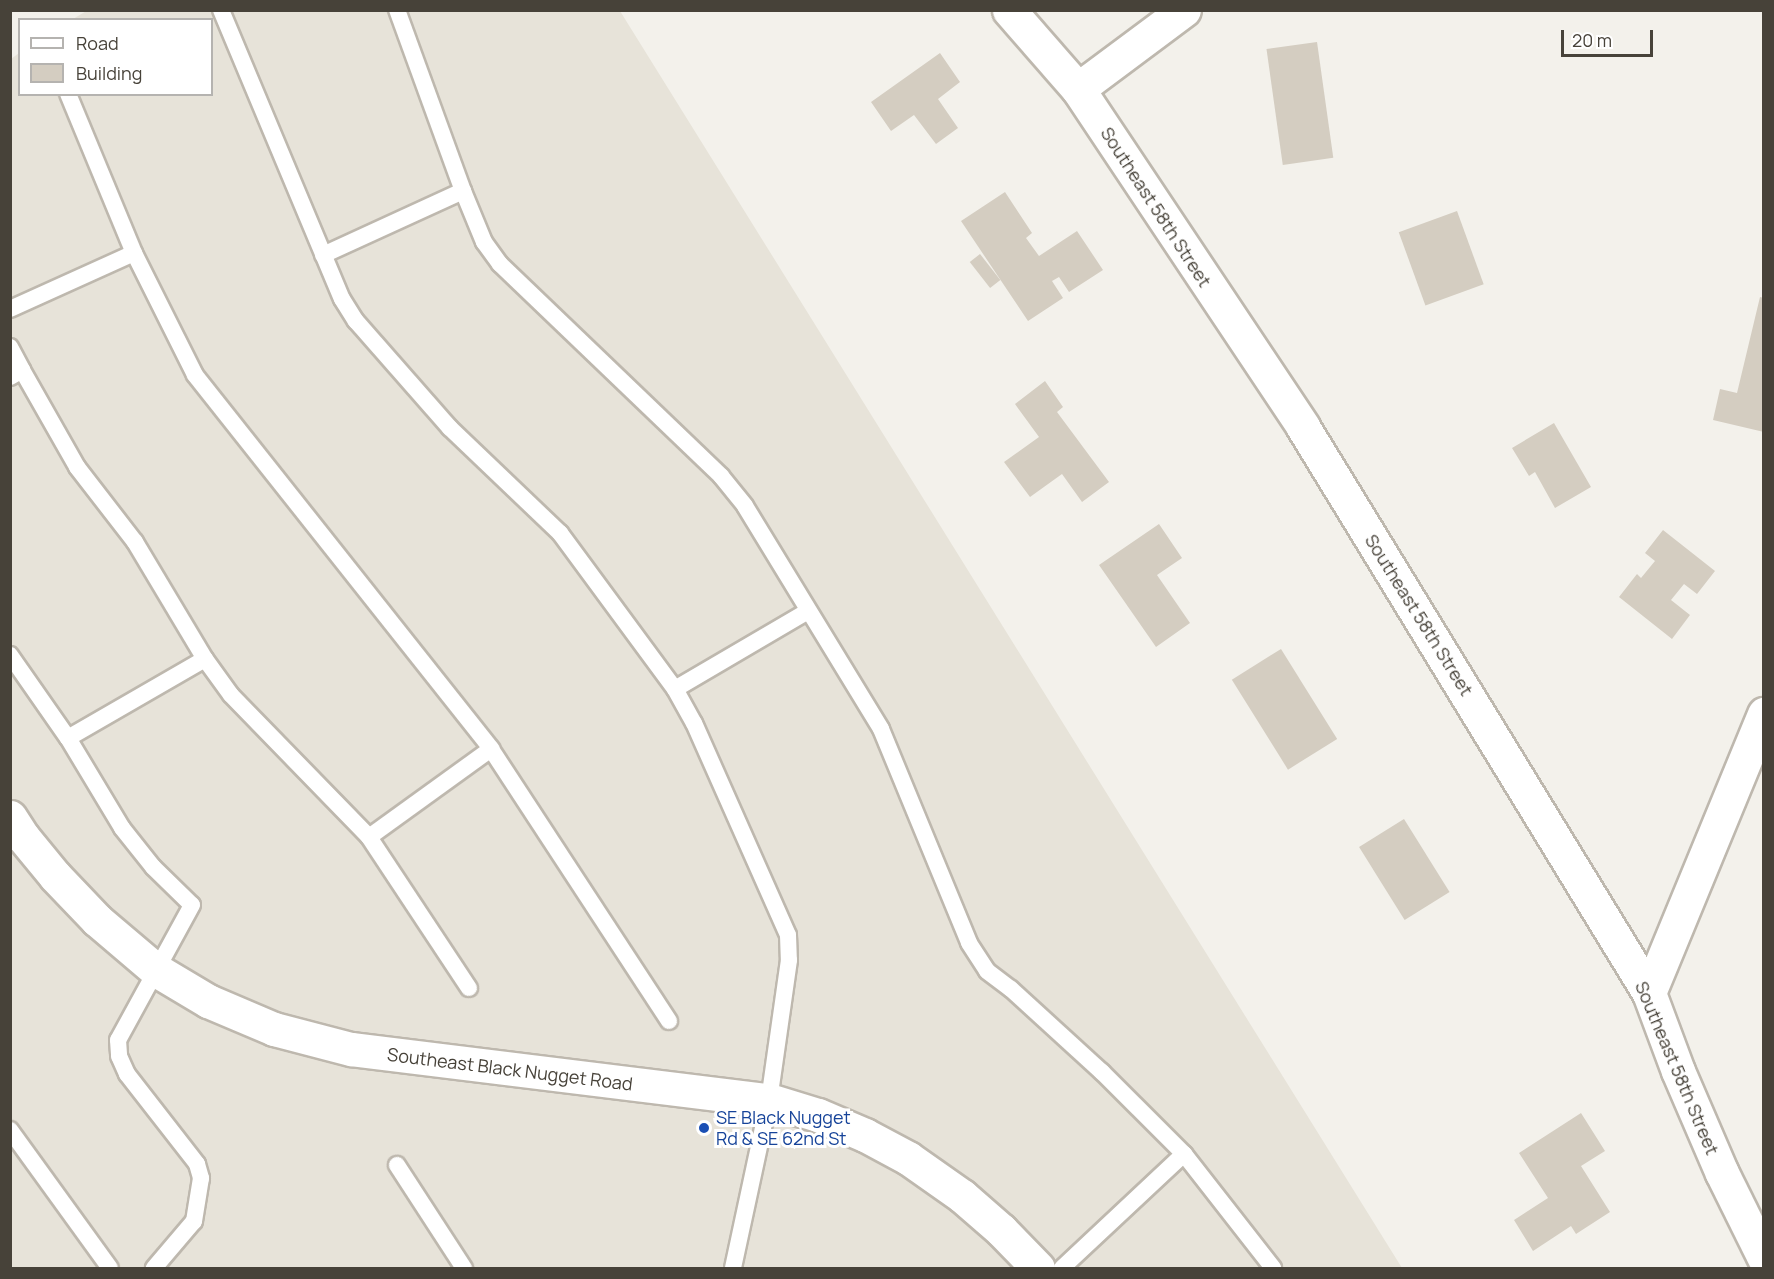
<!DOCTYPE html>
<html>
<head>
<meta charset="utf-8">
<style>
	body { margin:0 }
	#map { position:relative; width:1774px; height:1279px; overflow:hidden; background:#f3f1eb; font-family:Manrope,sans-serif }
	div>[style] { position:absolute }
	.residential>* { inset:0; background:#e7e3d9 }
	.building>* { inset:0; background:#d4cdc1; transform-origin:0 0 }
	.roads { filter:drop-shadow(2px 0 #beb8ae) drop-shadow(-2px 0 #beb8ae) drop-shadow(0 2px #beb8ae) drop-shadow(0 -2px #beb8ae) }
	.service>* { height:16px; margin:-8px; padding:0 8px; transform-origin:8px; border-radius:8px; background:#fff }
	.minor>* { height:33px; margin:-16.5px; padding:0 16.5px; transform-origin:16.5px; border-radius:16.5px; background:#fff }
	.tertiary>* { height:33px; margin:-16.5px; padding:0 16.5px; transform-origin:16.5px; border-radius:16.5px; background:#fff }
	.dots>* { width:16px; height:16px; translate:-50% -50%; box-sizing:border-box; border:3px solid #fff; border-radius:50% }
	span { translate:-50% -50%; white-space:nowrap; text-align:center; line-height:1.15; -webkit-text-stroke:6px #fff; paint-order:stroke }
	.street-label { font-size:18px; color:#474239 }
	.transit-label { font-size:18px; color:#164399 }
	.left { translate:0 -50%; text-align:left }
	.frame { position:absolute; inset:0; border:12px solid #474239; pointer-events:none }
	.legend { position:absolute; left:18px; top:18px; width:195px; height:78px; box-sizing:border-box; background:#fff; border:2px solid #b5b3b0; margin:0; padding:8px 10px; list-style:none; font-size:18px; color:#474239 }
	.legend li { display:flex; align-items:center; gap:12px; height:30px }
	.legend b { width:30px; border:2px solid #b5b3b0 }
	.scale { position:absolute; left:1561px; top:30px; width:92px; height:27px; box-sizing:border-box; border:3px solid #474239; border-top:0; padding-left:8px; font-size:18px; line-height:21px; white-space:nowrap; color:#474239; -webkit-text-stroke:4px #fff; paint-order:stroke }
</style>
</head>
<body>
<div id="map">
	<div class="residential">
		<i style="clip-path:polygon(88px 10px,620px 11px,1402px 1268px,11px 1268px,11px 59px,19px 53px,20px 94px,212px 94px,212px 20px,73px 19px)"></i>
	</div>
	<div class="building">
		<i style="left:1317px;top:42px;width:117px;height:51px;rotate:82deg"></i>
		<i style="clip-path:polygon(940px 53px,960px 82px,938px 99px,958px 128px,936px 144px,914px 115px,891px 131px,871px 102px)"></i>
		<i style="clip-path:polygon(1005px 192px,1032px 233px,1026px 238px,1039px 256px,1077px 231px,1103px 270px,1069px 292px,1059px 277px,1052px 281px,1063px 298px,1028px 321px,961px 221px)"></i>
		<i style="left:1457px;top:211px;width:78px;height:62px;rotate:70deg"></i>
		<i style="left:980px;top:254px;width:33px;height:13px;rotate:52deg"></i>
		<i style="clip-path:polygon(1760px 297px,1764px 298px,1764px 432px,1713px 420px,1720px 389px,1737px 393px)"></i>
		<i style="clip-path:polygon(1045px 381px,1063px 407px,1057px 412px,1109px 482px,1082px 502px,1062px 474px,1030px 497px,1004px 462px,1039px 437px,1015px 404px)"></i>
		<i style="clip-path:polygon(1554px 423px,1591px 487px,1555px 508px,1535px 472px,1529px 476px,1512px 448px)"></i>
		<i style="clip-path:polygon(1159px 524px,1182px 558px,1157px 575px,1190px 623px,1156px 647px,1099px 565px)"></i>
		<i style="clip-path:polygon(1663px 530px,1715px 571px,1697px 594px,1684px 584px,1671px 600px,1690px 615px,1672px 639px,1619px 597px,1637px 574px,1641px 578px,1655px 561px,1645px 553px)"></i>
		<i style="left:1281px;top:649px;width:106px;height:58px;rotate:58deg"></i>
		<i style="left:1404px;top:819px;width:86px;height:53px;rotate:58deg"></i>
		<i style="clip-path:polygon(1581px 1113px,1605px 1151px,1581px 1166px,1610px 1212px,1576px 1234px,1571px 1226px,1533px 1251px,1514px 1220px,1548px 1198px,1519px 1153px)"></i>
	</div>
	<div class="roads">
		<div class="service">
			<i style="left:221px;top:10px;width:313px;rotate:67.3deg"></i>
			<i style="left:342px;top:299px;width:26px;rotate:58deg"></i>
			<i style="left:356px;top:321px;width:142px;rotate:48.7deg"></i>
			<i style="left:450px;top:428px;width:152px;rotate:43.7deg"></i>
			<i style="left:560px;top:533px;width:194px;rotate:53.6deg"></i>
			<i style="left:675px;top:689px;width:39px;rotate:61deg"></i>
			<i style="left:694px;top:723px;width:232px;rotate:66.1deg"></i>
			<i style="left:788px;top:935px;width:25px;rotate:88deg"></i>
			<i style="left:789px;top:960px;width:141px;rotate:98.1deg"></i>
			<i style="left:769px;top:1100px;width:172px;rotate:102.1deg"></i>
			<i style="left:463px;top:191px;width:55px;rotate:67.6deg"></i>
			<i style="left:484px;top:242px;width:27px;rotate:54deg"></i>
			<i style="left:500px;top:264px;width:306px;rotate:43.8deg"></i>
			<i style="left:721px;top:476px;width:38px;rotate:51deg"></i>
			<i style="left:745px;top:506px;width:261px;rotate:58.6deg"></i>
			<i style="left:881px;top:729px;width:231px;rotate:67.6deg"></i>
			<i style="left:969px;top:943px;width:33px;rotate:57deg"></i>
			<i style="left:987px;top:971px;width:30px;rotate:37deg"></i>
			<i style="left:1011px;top:989px;width:123px;rotate:42.4deg"></i>
			<i style="left:1102px;top:1072px;width:116px;rotate:45deg"></i>
			<i style="left:1184px;top:1154px;width:145px;rotate:52deg"></i>
			<i style="left:134px;top:253px;width:136px;rotate:63.4deg"></i>
			<i style="left:195px;top:375px;width:477px;rotate:51.6deg"></i>
			<i style="left:491px;top:749px;width:150px;rotate:144.2deg"></i>
			<i style="left:323px;top:255px;width:154px;rotate:-24.6deg"></i>
			<i style="left:463px;top:191px;width:193px;rotate:-110deg"></i>
			<i style="left:10px;top:309px;width:136px;rotate:-24.3deg"></i>
			<i style="left:134px;top:253px;width:172px;rotate:-112.5deg"></i>
			<i style="left:10px;top:347px;width:26px;rotate:62deg"></i>
			<i style="left:10px;top:377px;width:14px;rotate:-30deg"></i>
			<i style="left:22px;top:370px;width:112px;rotate:60.4deg"></i>
			<i style="left:77px;top:467px;width:95px;rotate:52.3deg"></i>
			<i style="left:135px;top:542px;width:136px;rotate:59.1deg"></i>
			<i style="left:10px;top:655px;width:101px;rotate:55.1deg"></i>
			<i style="left:68px;top:738px;width:105px;rotate:59deg"></i>
			<i style="left:122px;top:828px;width:50px;rotate:51.5deg"></i>
			<i style="left:153px;top:867px;width:54px;rotate:44.3deg"></i>
			<i style="left:192px;top:905px;width:154px;rotate:118.7deg"></i>
			<i style="left:118px;top:1040px;width:16px;rotate:86deg"></i>
			<i style="left:119px;top:1056px;width:20px;rotate:66deg"></i>
			<i style="left:127px;top:1074px;width:114px;rotate:52.1deg"></i>
			<i style="left:197px;top:1164px;width:15px;rotate:74deg"></i>
			<i style="left:201px;top:1178px;width:44px;rotate:99.2deg"></i>
			<i style="left:194px;top:1221px;width:62px;rotate:130.4deg"></i>
			<i style="left:675px;top:689px;width:154px;rotate:-30.4deg"></i>
			<i style="left:68px;top:738px;width:158px;rotate:-30deg"></i>
			<i style="left:205px;top:659px;width:44px;rotate:54.2deg"></i>
			<i style="left:231px;top:695px;width:198px;rotate:45.8deg"></i>
			<i style="left:369px;top:837px;width:181px;rotate:56.5deg"></i>
			<i style="left:491px;top:749px;width:325px;rotate:56.8deg"></i>
			<i style="left:10px;top:1130px;width:170px;rotate:54.1deg"></i>
			<i style="left:397px;top:1165px;width:123px;rotate:57deg"></i>
			<i style="left:1062px;top:1268px;width:167px;rotate:-43.1deg"></i>
		</div>
		<div class="minor">
			<i style="left:1009px;top:10px;width:105px;rotate:48.9deg"></i>
			<i style="left:1078px;top:89px;width:406px;rotate:56.3deg"></i>
			<i style="left:1303px;top:427px;width:663px;rotate:58.56deg"></i>
			<i style="left:1649px;top:993px;width:83px;rotate:69.6deg"></i>
			<i style="left:1678px;top:1071px;width:111px;rotate:66.7deg"></i>
			<i style="left:1722px;top:1173px;width:95px;rotate:63.7deg"></i>
			<i style="left:1078px;top:89px;width:132px;rotate:-36.7deg"></i>
			<i style="left:1649px;top:993px;width:302px;rotate:-67.6deg"></i>
		</div>
		<div class="tertiary">
			<i style="left:10px;top:817px;width:24px;rotate:57deg"></i>
			<i style="left:23px;top:837px;width:50px;rotate:50.6deg"></i>
			<i style="left:55px;top:876px;width:61px;rotate:46.3deg"></i>
			<i style="left:97px;top:920px;width:77px;rotate:40.3deg"></i>
			<i style="left:156px;top:970px;width:61px;rotate:30.8deg"></i>
			<i style="left:208px;top:1001px;width:72px;rotate:23deg"></i>
			<i style="left:274px;top:1029px;width:80px;rotate:14.6deg"></i>
			<i style="left:351px;top:1049px;width:421px;rotate:7deg"></i>
			<i style="left:769px;top:1100px;width:51px;rotate:17deg"></i>
			<i style="left:818px;top:1115px;width:51px;rotate:23.1deg"></i>
			<i style="left:865px;top:1135px;width:49px;rotate:28.1deg"></i>
			<i style="left:908px;top:1158px;width:66px;rotate:35.1deg"></i>
			<i style="left:962px;top:1196px;width:52px;rotate:41.1deg"></i>
			<i style="left:1001px;top:1230px;width:53px;rotate:45.8deg"></i>
		</div>
	</div>
	<div class="dots">
		<i style="left:704px;top:1128px;background:#1a4fb4"></i>
	</div>
	<div class="street-label">
		<span style="left:1156px;top:207px;rotate:57deg">Southeast 58th Street</span>
		<span style="left:1419px;top:615px;rotate:58deg">Southeast 58th Street</span>
		<span style="left:1677px;top:1068px;rotate:67deg">Southeast 58th Street</span>
		<span style="left:510px;top:1069px;rotate:7deg">Southeast Black Nugget Road</span>
	</div>
	<div class="transit-label">
		<span class="left" style="left:716px;top:1128px">SE Black Nugget<br>Rd &amp; SE 62nd St</span>
	</div>
	<div class="frame"></div>
	<ul class="legend">
	<li><b style="height:8px;background:#fff"></b>Road</li>
	<li><b style="height:16px;background:#d4cdc1"></b>Building</li>
	</ul>
	<div class="scale">20 m</div>
</div>
</body>
</html>
